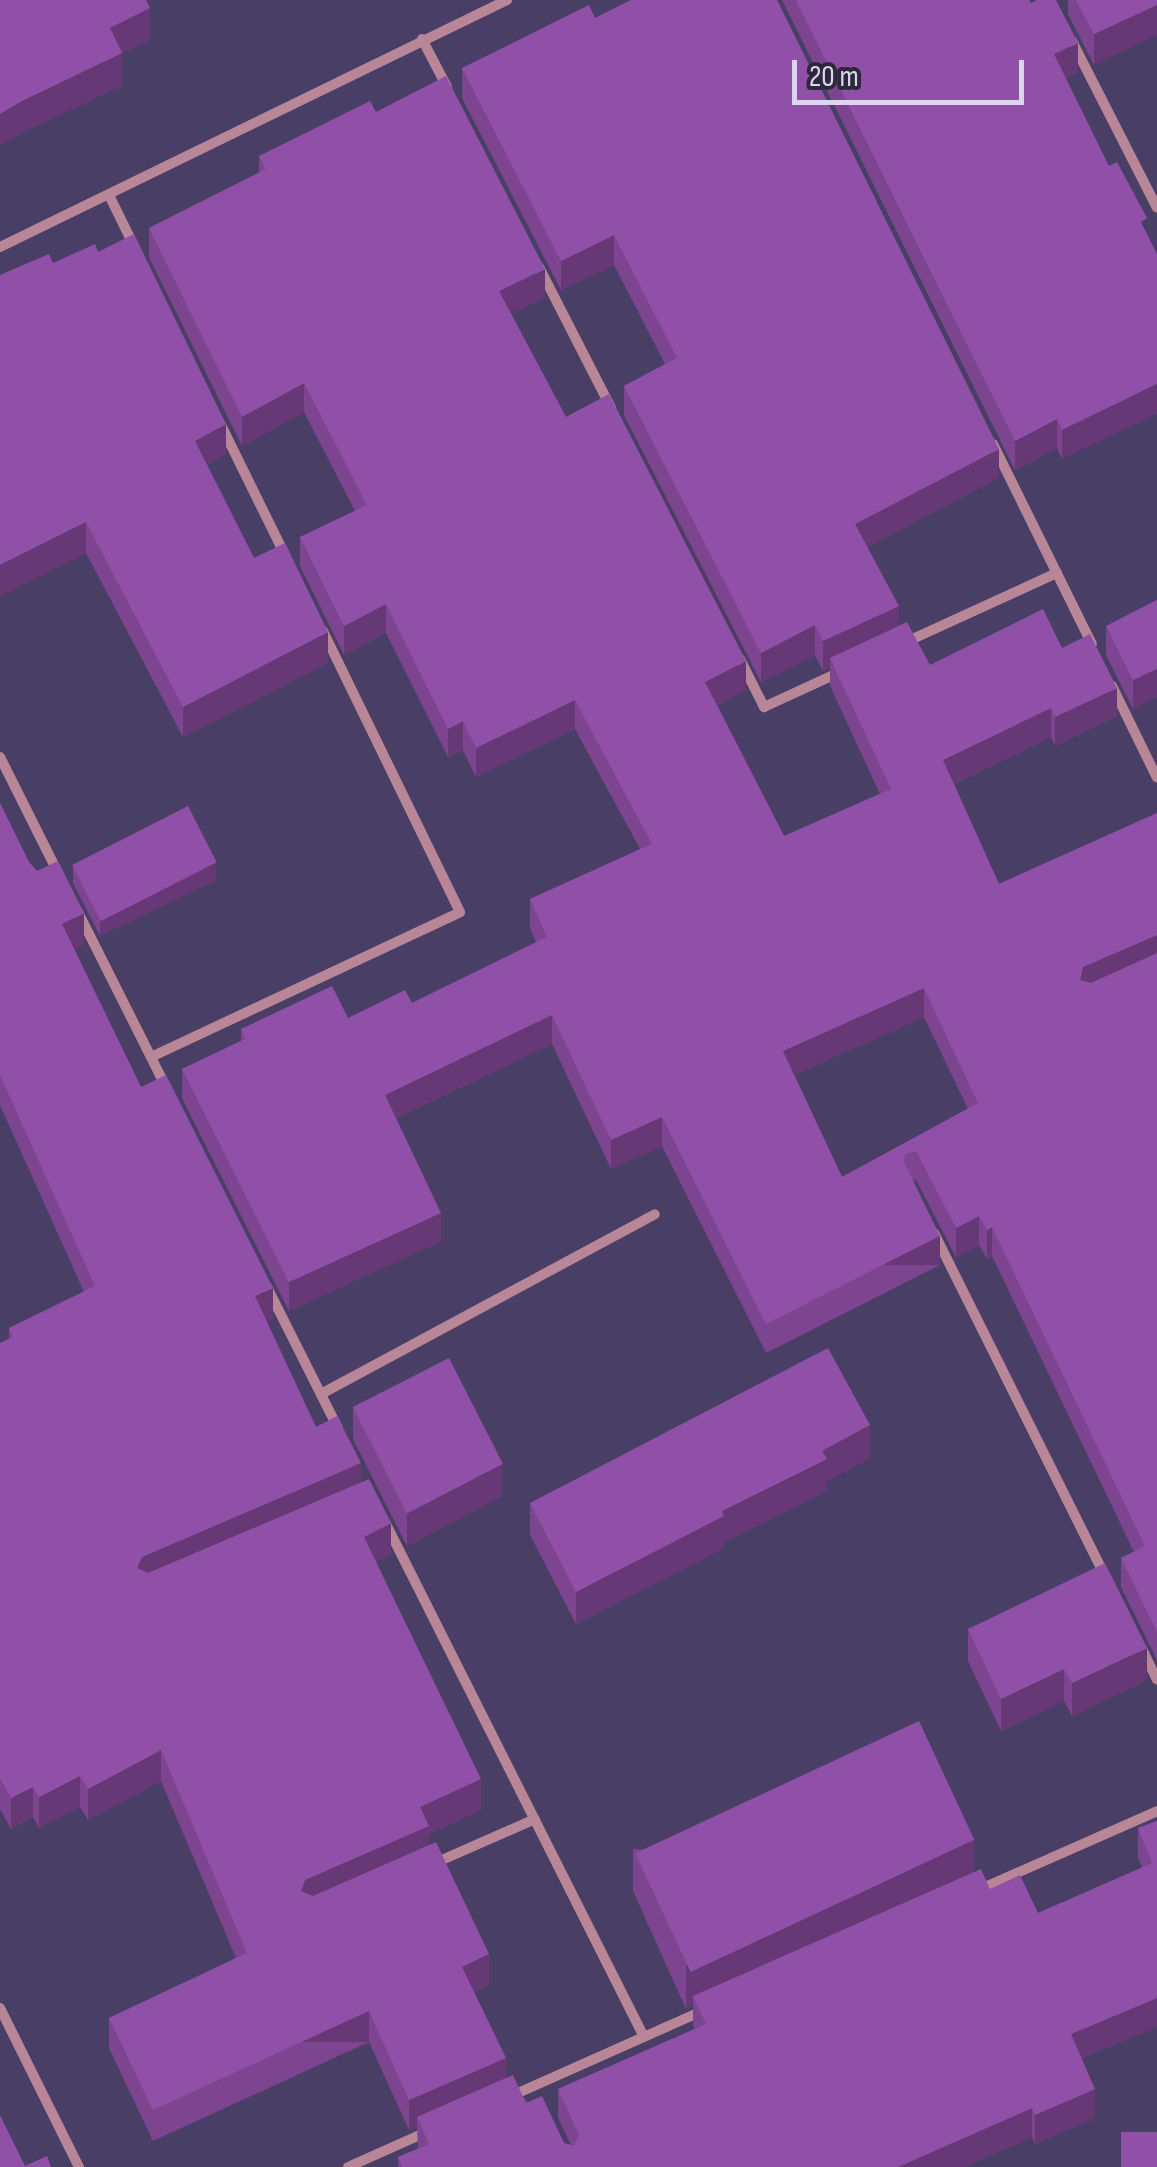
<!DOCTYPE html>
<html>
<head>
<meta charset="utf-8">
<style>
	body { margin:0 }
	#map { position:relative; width:1157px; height:2167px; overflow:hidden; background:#493e65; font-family:"Sofia Sans Condensed",sans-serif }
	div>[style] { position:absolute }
	.minor>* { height:10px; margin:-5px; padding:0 5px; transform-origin:5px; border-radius:5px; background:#b88697 }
	.wall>* { inset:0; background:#7d4590 }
	.shaded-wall>* { inset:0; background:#663875; transform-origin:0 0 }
	.building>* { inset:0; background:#9150a7; transform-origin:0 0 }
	span { translate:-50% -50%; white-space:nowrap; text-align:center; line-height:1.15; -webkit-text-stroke:8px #2d283b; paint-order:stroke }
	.scale { position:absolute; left:792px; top:60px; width:232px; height:45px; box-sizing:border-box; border:5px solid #dbd5ed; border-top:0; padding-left:12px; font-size:30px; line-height:35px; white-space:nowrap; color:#dbd5ed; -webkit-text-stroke:8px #2d283b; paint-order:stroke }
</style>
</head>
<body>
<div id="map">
	<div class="minor">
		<i style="left:422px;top:39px;width:54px;rotate:62.5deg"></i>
		<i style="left:1072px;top:41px;width:187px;rotate:63deg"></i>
		<i style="left:109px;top:195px;width:59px;rotate:63.9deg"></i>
		<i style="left:0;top:247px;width:564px;rotate:-25.97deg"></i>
		<i style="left:539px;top:267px;width:158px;rotate:62.9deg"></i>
		<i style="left:221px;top:425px;width:143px;rotate:63.8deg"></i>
		<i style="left:993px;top:444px;width:223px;rotate:63.7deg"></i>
		<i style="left:906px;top:642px;width:166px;rotate:-24.6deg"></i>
		<i style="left:740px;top:659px;width:54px;rotate:63.4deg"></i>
		<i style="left:764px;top:707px;width:84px;rotate:-24.7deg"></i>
		<i style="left:1112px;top:686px;width:102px;rotate:63.9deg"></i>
		<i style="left:0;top:757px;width:132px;rotate:63.4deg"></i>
		<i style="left:78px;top:912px;width:198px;rotate:63.3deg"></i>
		<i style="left:151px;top:1057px;width:341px;rotate:-25.1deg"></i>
		<i style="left:460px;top:912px;width:313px;rotate:-116deg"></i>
		<i style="left:934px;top:1233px;width:383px;rotate:63.5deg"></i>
		<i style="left:267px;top:1287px;width:158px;rotate:63.3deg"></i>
		<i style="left:321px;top:1394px;width:379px;rotate:-28.3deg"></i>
		<i style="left:386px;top:1524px;width:574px;rotate:63.3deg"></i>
		<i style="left:1142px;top:1649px;width:34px;rotate:64deg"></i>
		<i style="left:435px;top:1863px;width:109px;rotate:-23.7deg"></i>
		<i style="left:976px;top:1891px;width:198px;rotate:-23.8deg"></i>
		<i style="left:0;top:2008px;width:178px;rotate:63.6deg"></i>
		<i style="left:509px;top:2097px;width:214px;rotate:-24deg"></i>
		<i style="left:348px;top:2167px;width:89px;rotate:-24deg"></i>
	</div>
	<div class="wall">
		<i style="clip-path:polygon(782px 0,1029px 0,1078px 72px,1066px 78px,1062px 459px,1057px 448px,1015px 470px)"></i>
		<i style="clip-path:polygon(1068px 0,1157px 0,1094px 65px,1068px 14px)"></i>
		<i style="clip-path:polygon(evenodd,595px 18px,999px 478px,867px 547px,899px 626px,930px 665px,1062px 648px,1117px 716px,1055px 746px,1051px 737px,954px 784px,999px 884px,1157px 813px,1157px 1660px,1121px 1587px,1121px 1558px,1134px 1552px,992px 1256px,987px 1259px,979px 1245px,956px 1257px,916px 1180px,913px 1181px,940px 1265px,766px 1353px,662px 1146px,611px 1169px,552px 1044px,396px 1118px,441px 1241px,289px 1311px,182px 1098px,182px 1069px,241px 1041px,241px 1029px,348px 1018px,412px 1003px,536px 942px,530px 928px,530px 899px,640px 849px,575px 729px,476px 777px,463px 750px,448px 757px,386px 633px,344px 655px,300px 566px,300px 537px,355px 511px,304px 412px,242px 446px,149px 257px,149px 228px,259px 173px,259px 156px,376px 112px,545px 298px,511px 314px,566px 417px,746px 690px,717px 705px,784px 836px,880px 794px,830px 686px,830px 667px,823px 671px,815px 655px,761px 682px,624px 415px,624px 386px,665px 364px,614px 265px,561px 290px,462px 98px,462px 68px,595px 18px,924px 1017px,968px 1109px,842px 1177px,794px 1075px,924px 1017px)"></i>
		<i style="clip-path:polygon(98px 252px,226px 454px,207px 465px,254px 558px,328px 663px,183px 737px,86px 553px,53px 263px)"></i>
		<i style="clip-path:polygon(1157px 600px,1133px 709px,1106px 655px,1106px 626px)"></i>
		<i style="clip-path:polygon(0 803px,29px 862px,84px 944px,74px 949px,141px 1087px,273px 1319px,266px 1322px,316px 1427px,361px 1482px,391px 1554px,376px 1561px,481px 1810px,429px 1834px,429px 1845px,489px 1985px,474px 1992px,506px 2078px,564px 2143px,571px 2145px,558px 2118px,558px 2089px,695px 2029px,693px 2025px,693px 2005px,686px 2009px,633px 1891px,633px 1849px,974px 1872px,990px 1889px,1038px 1913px,1142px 1868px,1138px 1857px,1138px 1828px,1157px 1821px,1157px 2027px,1081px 2058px,1095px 2118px,1035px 2144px,1032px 2137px,964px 2167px,398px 2167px,398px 2157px,418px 2149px,417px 2127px,409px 2130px,369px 2042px,153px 2141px,109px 2048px,109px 2018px,236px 1958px,161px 1781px,88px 1820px,80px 1807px,39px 1828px,33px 1817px,11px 1829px,0 1809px,0 1343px,9px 1339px,9px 1328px,84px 1292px,0 1105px)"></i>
		<i style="clip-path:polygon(73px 866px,216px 880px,100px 936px,73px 883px)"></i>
		<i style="clip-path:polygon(353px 1407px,502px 1496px,407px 1546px,353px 1439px)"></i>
		<i style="clip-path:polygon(870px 1458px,827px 1481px,827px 1491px,724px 1542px,724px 1548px,576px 1624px,530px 1535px,530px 1503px)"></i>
		<i style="clip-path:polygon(968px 1629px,1147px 1680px,1072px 1716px,1064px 1701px,1001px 1731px,968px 1661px)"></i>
	</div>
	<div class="shaded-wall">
		<i style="clip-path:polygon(1157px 5px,1157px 35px,1094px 65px,1094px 34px)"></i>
		<i style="clip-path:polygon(150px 8px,150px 40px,122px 54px,122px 86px,20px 134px,0 146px,0 114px,110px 28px)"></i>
		<i style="clip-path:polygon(1078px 43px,1078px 72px,1054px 83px,1054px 54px)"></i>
		<i style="clip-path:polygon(614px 235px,614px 265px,561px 290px,561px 261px)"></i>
		<i style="clip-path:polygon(545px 269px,545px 298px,499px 320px,499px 291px)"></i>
		<i style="clip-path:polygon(304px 383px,304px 412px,242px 446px,242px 417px)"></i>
		<i style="clip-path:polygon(1157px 384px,1157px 414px,1062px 459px,1062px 430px)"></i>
		<i style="clip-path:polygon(1057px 419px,1057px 448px,1015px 470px,1015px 441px)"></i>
		<i style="clip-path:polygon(226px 424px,226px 454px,195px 471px,195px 441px)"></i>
		<i style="clip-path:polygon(999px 449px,999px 478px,855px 553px,855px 524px)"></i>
		<i style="clip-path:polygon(86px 522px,86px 553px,0 596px,0 565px)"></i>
		<i style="clip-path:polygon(386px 604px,386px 633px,344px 655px,344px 626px)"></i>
		<i style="clip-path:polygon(899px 606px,899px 636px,830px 658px,830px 667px,823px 671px,823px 641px)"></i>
		<i style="clip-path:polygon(815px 625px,815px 655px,761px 682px,761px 653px)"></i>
		<i style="clip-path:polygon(328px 632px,328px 663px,183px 737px,183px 707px)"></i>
		<i style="clip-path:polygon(746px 661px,746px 690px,705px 711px,705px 682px)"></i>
		<i style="clip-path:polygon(1157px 669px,1157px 697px,1133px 709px,1133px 680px)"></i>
		<i style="clip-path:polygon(1117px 688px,1117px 716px,1055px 746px,1055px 717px)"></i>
		<i style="clip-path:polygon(575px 700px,575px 729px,476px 777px,476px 748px)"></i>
		<i style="clip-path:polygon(1051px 708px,1051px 737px,943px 789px,943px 760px)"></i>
		<i style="clip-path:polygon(463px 721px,463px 750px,448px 757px,448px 729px)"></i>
		<i style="clip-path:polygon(216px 862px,216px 880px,100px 936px,100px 919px)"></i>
		<i style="clip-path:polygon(84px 913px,84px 944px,62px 955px,62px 924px)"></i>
		<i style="clip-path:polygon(1157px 935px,1157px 964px,1083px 996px,1080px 980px,1083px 967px)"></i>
		<i style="clip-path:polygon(924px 988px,924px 1017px,783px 1080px,783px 1051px)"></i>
		<i style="clip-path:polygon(552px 1015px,552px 1044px,385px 1123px,385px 1095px)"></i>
		<i style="clip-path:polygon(662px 1117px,662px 1146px,611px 1169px,611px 1140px)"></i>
		<i style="clip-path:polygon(441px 1213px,441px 1241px,289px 1311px,289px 1282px)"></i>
		<i style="clip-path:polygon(979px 1216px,979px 1245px,956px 1257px,956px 1228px)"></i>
		<i style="clip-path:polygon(992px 1227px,992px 1256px,987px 1259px,987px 1230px)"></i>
		<i style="left:940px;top:1236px;width:29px;height:195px;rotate:90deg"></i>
		<i style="clip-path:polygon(273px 1288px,273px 1319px,255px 1327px,255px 1296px)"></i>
		<i style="clip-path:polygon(870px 1425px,870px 1458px,827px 1481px,827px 1491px,724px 1542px,724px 1548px,576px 1624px,576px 1592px,722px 1511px,822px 1451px)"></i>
		<i style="clip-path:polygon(361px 1463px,361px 1494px,137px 1599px,137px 1568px,142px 1557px)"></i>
		<i style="clip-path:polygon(502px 1464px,502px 1496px,407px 1546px,407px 1514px)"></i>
		<i style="clip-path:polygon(391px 1523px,391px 1554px,364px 1567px,364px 1537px)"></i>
		<i style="clip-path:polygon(1147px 1648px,1147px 1680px,1072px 1716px,1072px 1683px)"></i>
		<i style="clip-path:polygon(1064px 1669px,1064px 1701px,1001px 1731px,1001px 1699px)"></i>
		<i style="clip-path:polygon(161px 1750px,161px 1781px,88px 1820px,88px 1789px)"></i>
		<i style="clip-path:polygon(80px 1776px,80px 1807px,39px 1828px,39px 1797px)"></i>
		<i style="clip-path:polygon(481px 1779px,481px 1810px,429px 1834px,429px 1856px,305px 1911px,301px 1891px,305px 1880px,420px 1807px)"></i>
		<i style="clip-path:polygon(33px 1787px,33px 1817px,11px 1829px,11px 1798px)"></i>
		<i style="clip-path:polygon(974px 1840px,974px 1882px,693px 1996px,693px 2005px,686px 2009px,686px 1966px)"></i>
		<i style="clip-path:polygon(489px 1954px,489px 1985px,462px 1998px,462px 1967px)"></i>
		<i style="clip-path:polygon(1157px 1998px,1157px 2027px,1071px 2062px,1071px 2034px)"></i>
		<i style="left:369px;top:2011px;width:31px;height:238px;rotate:90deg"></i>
		<i style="clip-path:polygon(506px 2058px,506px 2088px,417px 2117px,417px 2127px,409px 2130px,409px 2100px)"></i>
		<i style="clip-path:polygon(1095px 2089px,1095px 2118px,1035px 2144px,1035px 2115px)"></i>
		<i style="clip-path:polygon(1032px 2108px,1032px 2137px,964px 2167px,898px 2167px)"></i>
	</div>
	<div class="building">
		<i style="clip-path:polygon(0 0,146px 0,150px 8px,110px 28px,122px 53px,20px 102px,0 114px)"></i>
		<i style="clip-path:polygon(631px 0,777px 0,999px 449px,855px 524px,899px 606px,823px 641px,815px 625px,761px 653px,624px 386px,677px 358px,614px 235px,561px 261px,462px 68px,589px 5px,595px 18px)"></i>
		<i style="clip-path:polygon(796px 0,1029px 0,1031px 3px,1037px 0,1056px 0,1078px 43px,1054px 54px,1109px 166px,1117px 162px,1147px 218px,1141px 222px,1157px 254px,1157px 384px,1062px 430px,1057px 419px,1015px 441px)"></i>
		<i style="clip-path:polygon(1076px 0,1157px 0,1157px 5px,1094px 34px)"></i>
		<i style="clip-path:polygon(evenodd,446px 76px,545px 269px,499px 291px,566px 417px,609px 394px,746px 661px,705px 682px,784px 836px,891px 789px,830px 658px,907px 622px,930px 665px,1043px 609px,1062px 648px,1090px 634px,1117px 688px,1055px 717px,1051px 708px,943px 760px,999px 884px,1157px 813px,1157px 935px,1083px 967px,1080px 980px,1091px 983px,1157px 953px,1157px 1632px,1121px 1558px,1145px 1546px,992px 1227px,987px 1230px,979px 1216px,956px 1228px,916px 1151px,905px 1154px,904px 1162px,940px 1236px,766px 1324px,662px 1117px,611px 1140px,552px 1015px,385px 1095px,441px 1213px,289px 1282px,182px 1069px,245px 1039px,241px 1029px,332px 986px,348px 1018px,405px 990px,412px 1003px,547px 937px,530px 899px,652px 844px,575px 700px,476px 748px,463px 721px,448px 729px,386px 604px,344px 626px,300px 537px,367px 505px,304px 383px,242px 417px,149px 228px,266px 169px,259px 156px,370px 101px,376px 112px,446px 76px,924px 988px,978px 1103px,842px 1177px,783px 1051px,924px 988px)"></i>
		<i style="clip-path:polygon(134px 234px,226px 424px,195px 441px,254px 558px,285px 543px,328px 632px,183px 707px,86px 522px,0 565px,0 275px,49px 254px,53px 263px,95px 244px,98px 252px)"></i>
		<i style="clip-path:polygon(1157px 600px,1157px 669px,1133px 680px,1106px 626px)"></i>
		<i style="clip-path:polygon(0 803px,29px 862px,37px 871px,58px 861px,84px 913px,62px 924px,141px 1087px,166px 1075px,273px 1288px,255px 1296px,316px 1427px,337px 1416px,361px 1463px,142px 1557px,137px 1568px,148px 1573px,369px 1479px,391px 1523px,364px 1537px,481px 1779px,420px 1807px,429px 1826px,305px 1880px,301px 1891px,313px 1896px,436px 1842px,489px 1954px,462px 1967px,506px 2058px,409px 2100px,369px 2011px,153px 2110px,109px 2018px,247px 1953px,161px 1750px,88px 1789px,80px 1776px,39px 1797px,33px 1787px,11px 1798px,0 1778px,0 1343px,13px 1337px,9px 1328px,95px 1286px,0 1075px)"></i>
		<i style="left:188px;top:806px;width:63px;height:130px;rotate:63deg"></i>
		<i style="clip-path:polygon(828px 1348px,870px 1425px,822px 1451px,827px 1459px,722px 1511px,724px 1516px,576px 1592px,530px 1503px)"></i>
		<i style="left:449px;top:1358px;width:119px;height:108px;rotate:63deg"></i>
		<i style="clip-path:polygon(1105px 1563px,1147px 1648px,1072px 1683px,1064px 1669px,1001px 1699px,968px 1629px)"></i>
		<i style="left:919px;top:1721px;width:131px;height:313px;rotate:65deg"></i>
		<i style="clip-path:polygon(1157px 1821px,1157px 1998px,1071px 2034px,1095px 2089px,1035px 2115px,1032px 2108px,898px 2167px,402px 2167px,398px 2157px,429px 2144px,417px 2117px,513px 2075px,526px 2103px,542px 2096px,564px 2143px,574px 2146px,579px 2135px,558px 2089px,706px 2024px,693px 1996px,981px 1869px,990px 1889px,1020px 1875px,1038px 1913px,1152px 1863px,1138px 1828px)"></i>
		<i style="clip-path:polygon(0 2115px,25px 2166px,47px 2156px,51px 2167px,0 2167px)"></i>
		<i style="left:1121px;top:2132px;width:36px;height:35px"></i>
	</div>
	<div class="scale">20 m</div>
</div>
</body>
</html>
